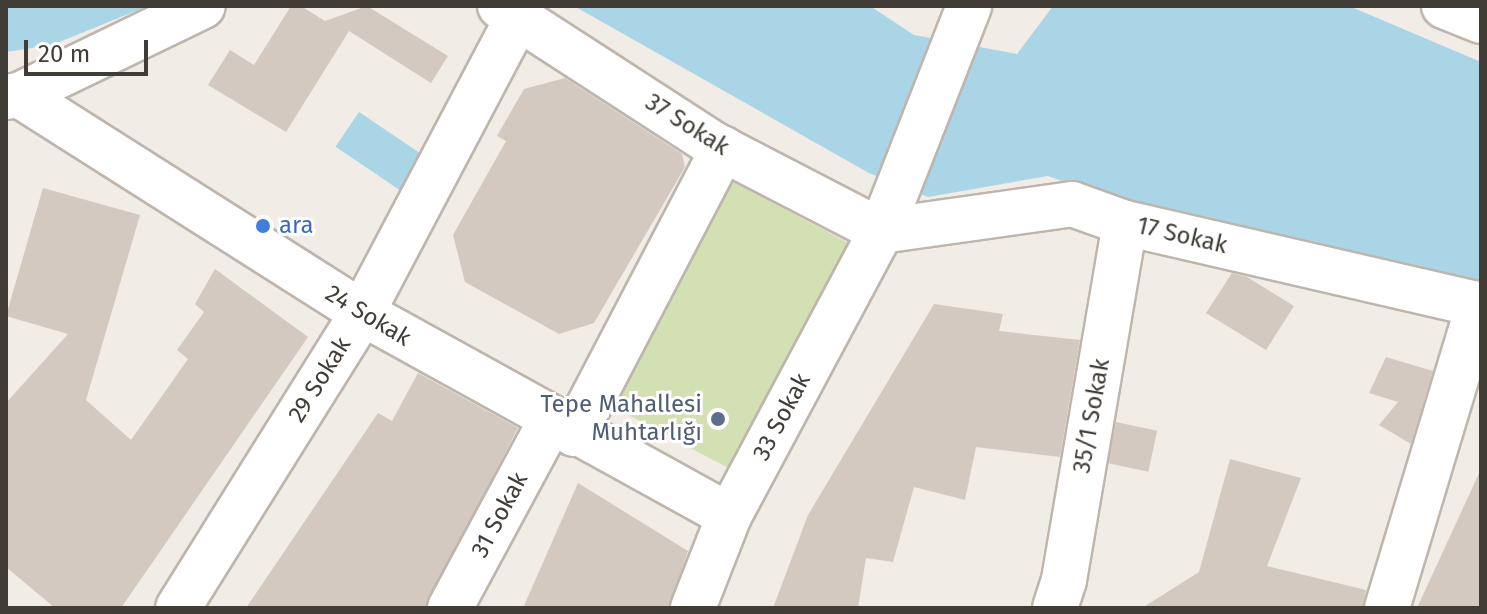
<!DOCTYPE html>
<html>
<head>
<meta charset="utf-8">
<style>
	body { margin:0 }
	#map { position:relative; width:1487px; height:614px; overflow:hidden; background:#f1ece6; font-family:"Fira Sans",sans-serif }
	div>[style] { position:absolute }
	.green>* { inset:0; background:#d2e0b3; transform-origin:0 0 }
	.water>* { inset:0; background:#a9d5e7; transform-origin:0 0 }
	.building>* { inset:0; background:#d4c9c0; transform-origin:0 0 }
	.roads { filter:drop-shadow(2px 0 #beb5ad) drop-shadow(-2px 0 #beb5ad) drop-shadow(0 2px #beb5ad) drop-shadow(0 -2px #beb5ad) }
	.minor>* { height:44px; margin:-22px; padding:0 22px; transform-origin:22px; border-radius:22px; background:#fff }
	.dots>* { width:22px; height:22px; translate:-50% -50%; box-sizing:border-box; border:4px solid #fff; border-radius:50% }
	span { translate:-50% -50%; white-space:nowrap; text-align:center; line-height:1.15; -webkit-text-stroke:6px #fff; paint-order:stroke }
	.street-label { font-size:24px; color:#423c36 }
	.shop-label { font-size:24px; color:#366cbe }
	.left { translate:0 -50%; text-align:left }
	.service-label { font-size:24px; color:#4e5e75 }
	.right { translate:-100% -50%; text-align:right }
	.frame { position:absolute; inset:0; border:8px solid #423c36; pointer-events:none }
	.scale { position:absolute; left:24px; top:40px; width:124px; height:36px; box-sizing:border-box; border:4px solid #423c36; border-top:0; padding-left:10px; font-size:24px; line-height:28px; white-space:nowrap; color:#423c36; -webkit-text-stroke:6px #fff; paint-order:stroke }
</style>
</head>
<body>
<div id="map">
	<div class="green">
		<i style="left:726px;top:178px;width:160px;height:255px;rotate:28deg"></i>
	</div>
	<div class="water">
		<i style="clip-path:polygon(6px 6px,148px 6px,52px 45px,6px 52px)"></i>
		<i style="clip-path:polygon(574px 6px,870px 6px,914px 35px,1017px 54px,1053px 6px,1349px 6px,1481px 62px,1481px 301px,1414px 305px,1048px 176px,928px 197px,869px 173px)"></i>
		<i style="left:359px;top:112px;width:80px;height:42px;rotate:34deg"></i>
	</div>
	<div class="building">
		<i style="clip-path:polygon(291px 6px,301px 6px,325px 21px,367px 6px,448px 56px,431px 83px,349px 31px,286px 132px,208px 85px,230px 50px,254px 65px)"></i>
		<i style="clip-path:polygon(565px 78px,682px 154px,685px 167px,594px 323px,559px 334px,465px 282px,453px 235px,506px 141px,497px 136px,524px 89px)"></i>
		<i style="clip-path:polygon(43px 188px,140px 215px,86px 400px,131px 440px,188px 359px,177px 350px,204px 312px,195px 304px,215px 269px,308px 337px,121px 608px,55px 608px,6px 567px,6px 403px,68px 334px,6px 316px)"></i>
		<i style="clip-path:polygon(1232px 273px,1247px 277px,1294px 306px,1266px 350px,1206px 313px)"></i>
		<i style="clip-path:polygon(934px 304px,1003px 314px,999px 331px,1080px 340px,1060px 457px,976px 447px,965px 500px,914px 487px,893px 562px,866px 558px,858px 608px,773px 608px,808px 515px)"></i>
		<i style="clip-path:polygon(1386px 357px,1433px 371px,1411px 444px,1379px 425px,1398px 402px,1369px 393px)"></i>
		<i style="clip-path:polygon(418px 373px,518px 428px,425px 608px,246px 608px,378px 413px,392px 421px)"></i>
		<i style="left:1116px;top:422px;width:42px;height:42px;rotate:12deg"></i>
		<i style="clip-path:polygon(1230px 459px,1301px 478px,1267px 566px,1366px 590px,1363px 608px,1142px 608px,1199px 572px)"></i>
		<i style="clip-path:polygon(1481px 469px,1481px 608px,1417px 608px)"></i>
		<i style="clip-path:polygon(578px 483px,688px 551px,669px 608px,523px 608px)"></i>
	</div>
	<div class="roads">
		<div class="minor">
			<i style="left:500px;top:6px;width:254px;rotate:32.9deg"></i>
			<i style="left:713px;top:144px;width:189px;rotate:27.4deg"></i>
			<i style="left:1444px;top:6px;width:40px;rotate:22deg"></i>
			<i style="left:19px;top:95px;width:406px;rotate:32.4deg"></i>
			<i style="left:362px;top:313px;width:419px;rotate:28.9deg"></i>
			<i style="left:6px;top:97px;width:13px;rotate:-9deg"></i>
			<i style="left:19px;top:95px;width:204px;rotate:-25.8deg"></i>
			<i style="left:881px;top:231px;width:193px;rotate:-8deg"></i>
			<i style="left:1072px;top:204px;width:56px;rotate:19.7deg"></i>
			<i style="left:1125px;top:223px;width:365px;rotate:13deg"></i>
			<i style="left:574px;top:434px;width:322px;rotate:-62.4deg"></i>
			<i style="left:178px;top:608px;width:348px;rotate:-58deg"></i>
			<i style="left:362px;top:313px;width:335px;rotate:-62.2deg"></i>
			<i style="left:450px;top:608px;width:211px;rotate:-61.7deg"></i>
			<i style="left:693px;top:608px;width:99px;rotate:-68.6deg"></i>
			<i style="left:729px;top:516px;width:323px;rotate:-61.9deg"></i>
			<i style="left:881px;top:231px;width:242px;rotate:-68.6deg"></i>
			<i style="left:1055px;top:608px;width:29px;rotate:-72deg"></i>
			<i style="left:1064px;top:580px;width:362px;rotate:-80.3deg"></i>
			<i style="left:1387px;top:608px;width:318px;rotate:-73.2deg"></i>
		</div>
	</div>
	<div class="dots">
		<i style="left:263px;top:226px;background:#3f7fe0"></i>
		<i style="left:718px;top:419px;background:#5c6f8a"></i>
	</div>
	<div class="street-label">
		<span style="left:687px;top:125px;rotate:32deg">37 Sokak</span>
		<span style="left:1182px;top:236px;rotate:13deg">17 Sokak</span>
		<span style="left:368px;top:316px;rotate:31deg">24 Sokak</span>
		<span style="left:320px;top:380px;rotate:-58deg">29 Sokak</span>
		<span style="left:1092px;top:416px;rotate:-80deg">35/1 Sokak</span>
		<span style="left:782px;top:417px;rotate:-62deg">33 Sokak</span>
		<span style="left:500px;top:515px;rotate:-62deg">31 Sokak</span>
	</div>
	<div class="shop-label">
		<span class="left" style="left:279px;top:226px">ara</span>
	</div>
	<div class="service-label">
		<span class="right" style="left:702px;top:419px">Tepe Mahallesi<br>Muhtarlığı</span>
	</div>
	<div class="frame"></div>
	<div class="scale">20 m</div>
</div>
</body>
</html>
